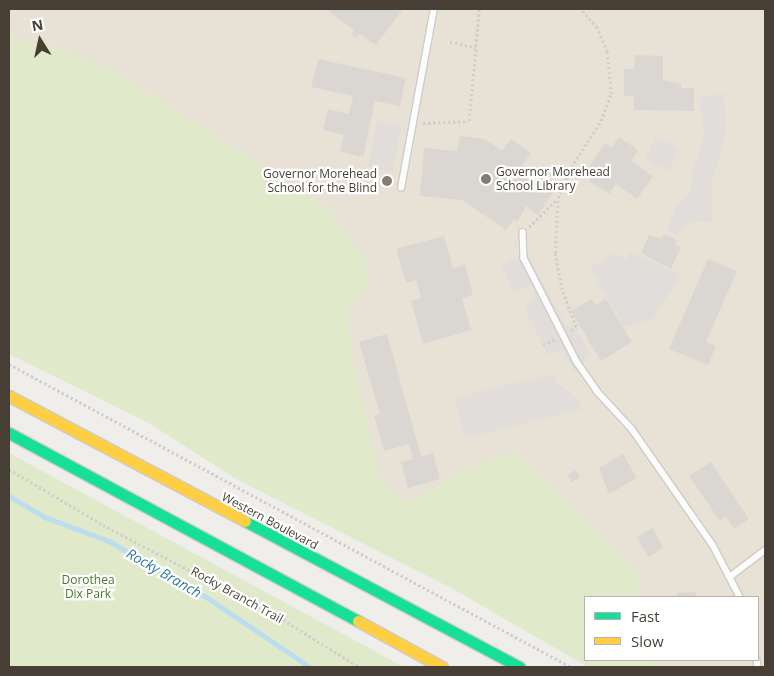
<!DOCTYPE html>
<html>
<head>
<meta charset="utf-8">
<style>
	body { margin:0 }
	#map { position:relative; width:774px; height:676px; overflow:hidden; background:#f0eeea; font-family:"Open Sans",sans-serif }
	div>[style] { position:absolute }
	.education>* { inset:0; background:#e7e1d6 }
	.green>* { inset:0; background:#e0eacb }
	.parking>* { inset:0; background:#e0ddda; transform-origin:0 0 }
	.stream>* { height:4.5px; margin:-2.25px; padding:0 2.25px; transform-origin:2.25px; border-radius:2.25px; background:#bcddee }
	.building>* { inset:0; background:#dad7d3; transform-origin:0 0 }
	.path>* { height:2.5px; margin-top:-1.25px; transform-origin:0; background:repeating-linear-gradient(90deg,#d1cecb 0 2.5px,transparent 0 5px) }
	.roads { filter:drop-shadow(1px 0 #ceccc8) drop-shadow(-1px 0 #ceccc8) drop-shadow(0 1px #ceccc8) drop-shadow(0 -1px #ceccc8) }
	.lane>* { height:5.5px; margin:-2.75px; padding:0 2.75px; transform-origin:2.75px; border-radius:2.75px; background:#fdfcfc }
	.fast>* { height:11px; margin:-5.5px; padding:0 5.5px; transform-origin:5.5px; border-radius:5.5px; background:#16e098 }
	.slow>* { height:11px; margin:-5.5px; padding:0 5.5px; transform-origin:5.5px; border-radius:5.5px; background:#ffcf43 }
	.dots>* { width:14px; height:14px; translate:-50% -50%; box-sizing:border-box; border:2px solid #fff; border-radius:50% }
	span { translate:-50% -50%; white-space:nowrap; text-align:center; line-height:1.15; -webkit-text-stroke:4.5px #fff; paint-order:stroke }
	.poi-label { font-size:12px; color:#473f36 }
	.left { translate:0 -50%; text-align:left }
	.right { translate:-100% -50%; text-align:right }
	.street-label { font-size:12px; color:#473f36 }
	.park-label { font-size:12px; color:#4d782a }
	.water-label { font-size:14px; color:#2e78a1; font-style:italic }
	.frame { position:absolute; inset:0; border:10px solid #473f36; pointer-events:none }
	.legend { position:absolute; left:584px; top:596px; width:175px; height:65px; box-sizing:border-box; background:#fff; border:1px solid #b5b2af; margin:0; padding:6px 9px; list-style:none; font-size:15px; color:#473f36 }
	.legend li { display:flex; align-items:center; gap:10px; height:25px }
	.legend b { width:25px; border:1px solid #b5b2af }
	.north { position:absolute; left:15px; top:15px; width:50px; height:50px; -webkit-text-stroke:4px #fff; paint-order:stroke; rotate:350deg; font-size:14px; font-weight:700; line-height:20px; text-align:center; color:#473f36 }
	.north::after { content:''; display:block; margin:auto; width:18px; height:22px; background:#473f36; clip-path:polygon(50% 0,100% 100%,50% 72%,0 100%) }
</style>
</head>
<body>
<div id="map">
	<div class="education">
		<i style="clip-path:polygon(9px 9px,765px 9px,765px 667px,600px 667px,589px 660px,758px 660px,758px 597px,585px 597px,468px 579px,9px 354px)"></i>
	</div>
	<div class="green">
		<i style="clip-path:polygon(9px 33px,17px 39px,45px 42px,115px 71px,330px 209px,372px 272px,348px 314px,353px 360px,381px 485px,409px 502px,462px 471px,515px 451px,635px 569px,641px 597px,585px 597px,585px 660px,655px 660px,656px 667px,588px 667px,451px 588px,236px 479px,147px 422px,9px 354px)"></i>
		<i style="clip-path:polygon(9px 453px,404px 667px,9px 667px)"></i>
	</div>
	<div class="parking">
		<i style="clip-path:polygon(724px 94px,726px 133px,712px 182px,712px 222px,692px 221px,676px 235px,667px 230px,674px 210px,691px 192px,692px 172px,704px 134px,699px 97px)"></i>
		<i style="left:377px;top:121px;width:25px;height:47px;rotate:11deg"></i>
		<i style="left:656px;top:137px;width:26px;height:25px;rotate:25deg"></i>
		<i style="clip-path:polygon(631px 252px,681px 275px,652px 319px,624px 327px,590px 268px,615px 253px,625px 260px)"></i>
		<i style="clip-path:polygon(527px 253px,566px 326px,576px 329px,590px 354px,575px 372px,562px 349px,548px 355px,524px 307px,535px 300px,533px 287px,530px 285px,514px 293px,501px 266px)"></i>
		<i style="clip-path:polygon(554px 374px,557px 383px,578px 399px,581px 409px,464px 438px,454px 398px)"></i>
	</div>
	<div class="stream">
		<i style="left:9px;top:496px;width:42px;rotate:30.3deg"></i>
		<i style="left:45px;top:517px;width:68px;rotate:20.6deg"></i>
		<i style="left:109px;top:541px;width:114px;rotate:29.9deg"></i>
		<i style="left:208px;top:598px;width:123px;rotate:34.1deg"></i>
	</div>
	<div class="building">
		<i style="clip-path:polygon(326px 9px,403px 9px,376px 45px,360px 34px,356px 38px,351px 35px,354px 30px)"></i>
		<i style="clip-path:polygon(635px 55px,663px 56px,663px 80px,681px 84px,681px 88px,694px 88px,694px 111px,634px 110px,634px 97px,624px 95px,624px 69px,634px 69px)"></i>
		<i style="clip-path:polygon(318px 59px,406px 78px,400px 106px,375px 101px,363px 157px,340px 152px,344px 135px,323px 130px,328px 109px,349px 114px,353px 96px,311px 87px)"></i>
		<i style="clip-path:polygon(460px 136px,484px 139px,502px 151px,511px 139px,531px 153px,522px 165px,535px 174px,538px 170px,558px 185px,538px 215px,524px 205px,525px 209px,517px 221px,514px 219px,506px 230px,462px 200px,420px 196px,424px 148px,457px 151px)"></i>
		<i style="clip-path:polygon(619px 137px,638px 150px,631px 161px,653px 176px,637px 199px,616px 184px,609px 194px,589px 181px,596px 170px,590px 166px,605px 143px,611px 148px)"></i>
		<i style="clip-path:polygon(664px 234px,677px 240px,675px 245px,681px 247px,671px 269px,641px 253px,649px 235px,662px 239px)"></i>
		<i style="clip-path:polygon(444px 236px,453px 268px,465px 265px,473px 295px,462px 298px,471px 330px,423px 344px,411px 301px,421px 298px,416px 280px,406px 283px,396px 249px)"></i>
		<i style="clip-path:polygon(708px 259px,737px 271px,706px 342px,716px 346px,708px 365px,669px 349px)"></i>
		<i style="clip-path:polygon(592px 299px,596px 305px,606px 299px,632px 342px,601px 361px,571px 311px)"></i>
		<i style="clip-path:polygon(387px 334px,421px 456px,433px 453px,440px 479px,408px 488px,401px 462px,413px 459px,409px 444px,384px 451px,374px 416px,380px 414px,359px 342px)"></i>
		<i style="clip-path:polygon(623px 454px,637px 478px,609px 494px,599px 468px)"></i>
		<i style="clip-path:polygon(711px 462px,749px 519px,734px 529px,726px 517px,720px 521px,689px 476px)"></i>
		<i style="left:576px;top:470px;width:8px;height:10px;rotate:60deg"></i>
		<i style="left:652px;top:528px;width:23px;height:18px;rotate:59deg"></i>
		<i style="clip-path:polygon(696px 592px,696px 597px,677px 597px,677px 593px)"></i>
	</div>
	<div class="path">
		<i style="left:450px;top:42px;width:26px;rotate:11deg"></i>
		<i style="left:423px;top:123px;width:46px;rotate:-2.5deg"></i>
		<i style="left:469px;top:121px;width:112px;rotate:-84.9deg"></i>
		<i style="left:529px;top:227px;width:40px;rotate:-45deg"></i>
		<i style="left:571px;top:330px;width:6px;rotate:-31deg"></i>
		<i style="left:576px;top:327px;width:40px;rotate:-111deg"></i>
		<i style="left:562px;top:290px;width:38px;rotate:-101deg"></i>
		<i style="left:555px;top:253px;width:55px;rotate:-86.9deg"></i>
		<i style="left:558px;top:198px;width:34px;rotate:-67deg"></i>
		<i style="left:571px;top:167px;width:55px;rotate:-56.9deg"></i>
		<i style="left:601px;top:121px;width:29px;rotate:-70deg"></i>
		<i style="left:611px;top:94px;width:42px;rotate:-95.4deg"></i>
		<i style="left:607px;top:52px;width:26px;rotate:-113deg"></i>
		<i style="left:597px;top:28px;width:25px;rotate:-132deg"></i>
		<i style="left:543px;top:345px;width:13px;rotate:-27deg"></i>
		<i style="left:9px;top:364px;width:638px;rotate:28.33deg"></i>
		<i style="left:9px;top:469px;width:109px;rotate:30.8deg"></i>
		<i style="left:103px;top:525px;width:199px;rotate:27.6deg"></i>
		<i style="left:279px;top:617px;width:94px;rotate:32deg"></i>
	</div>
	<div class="roads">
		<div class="lane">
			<i style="left:401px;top:188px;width:182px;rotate:-79.6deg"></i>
			<i style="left:523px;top:232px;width:26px;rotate:88deg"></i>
			<i style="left:524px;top:258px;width:117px;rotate:63deg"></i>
			<i style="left:577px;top:362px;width:35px;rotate:55deg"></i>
			<i style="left:597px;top:391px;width:52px;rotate:47.4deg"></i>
			<i style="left:632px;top:429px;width:141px;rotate:55.1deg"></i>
			<i style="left:713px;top:545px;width:59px;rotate:62.6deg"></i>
			<i style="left:731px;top:576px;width:43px;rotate:-37.4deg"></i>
			<i style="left:757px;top:660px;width:7px;rotate:82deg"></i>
		</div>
		<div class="fast">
			<i style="left:9px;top:433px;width:396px;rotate:28.3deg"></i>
			<i style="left:245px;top:521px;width:311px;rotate:28deg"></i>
		</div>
		<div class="slow">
			<i style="left:9px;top:396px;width:267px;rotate:27.9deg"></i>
			<i style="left:358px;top:621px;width:96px;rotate:28.7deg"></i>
		</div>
	</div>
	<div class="dots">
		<i style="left:486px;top:179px;background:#827c75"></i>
		<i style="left:387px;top:181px;background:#827c75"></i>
	</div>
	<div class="poi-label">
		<span class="left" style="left:496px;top:179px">Governor Morehead<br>School Library</span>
		<span class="right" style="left:377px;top:181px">Governor Morehead<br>School for the Blind</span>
	</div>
	<div class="street-label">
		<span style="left:270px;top:521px;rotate:28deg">Western Boulevard</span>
		<span style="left:237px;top:595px;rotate:29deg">Rocky Branch Trail</span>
	</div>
	<div class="park-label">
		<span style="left:88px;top:587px">Dorothea<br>Dix Park</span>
	</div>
	<div class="water-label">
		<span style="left:164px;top:573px;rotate:30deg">Rocky Branch</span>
	</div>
	<div class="frame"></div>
	<ul class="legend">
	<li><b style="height:6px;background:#16e098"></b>Fast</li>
	<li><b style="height:6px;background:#ffcf43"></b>Slow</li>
	</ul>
	<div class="north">N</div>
</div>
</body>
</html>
